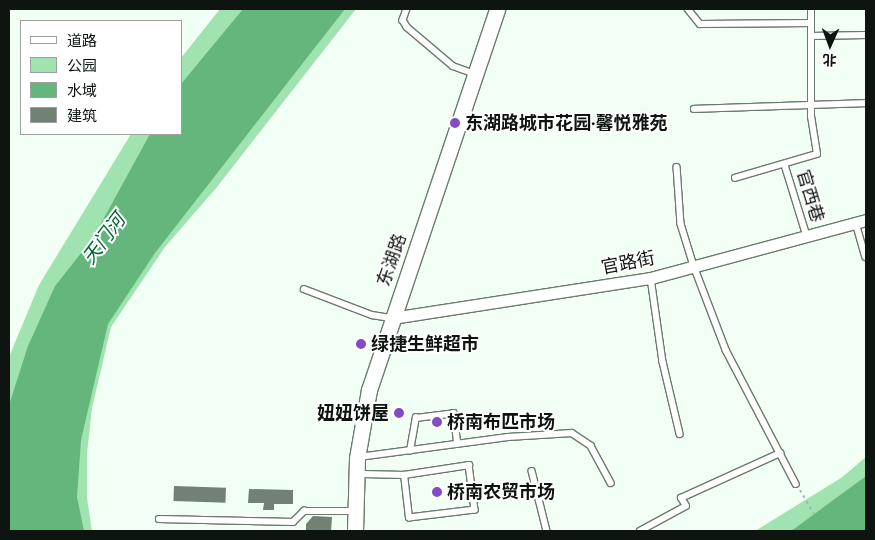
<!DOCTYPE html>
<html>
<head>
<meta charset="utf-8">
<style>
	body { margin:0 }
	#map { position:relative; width:875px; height:540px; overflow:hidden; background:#f1fff4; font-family:"PT Sans","Noto Sans SC",sans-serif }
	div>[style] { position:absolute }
	.green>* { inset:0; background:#a1e2b1 }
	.water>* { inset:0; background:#65b67d }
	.building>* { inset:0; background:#718174; transform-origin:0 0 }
	.path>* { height:2px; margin-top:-1px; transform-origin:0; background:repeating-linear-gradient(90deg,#a8b3ab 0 2.5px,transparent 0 6.5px) }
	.roads { filter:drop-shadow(1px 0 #6b7a6e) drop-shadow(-1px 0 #6b7a6e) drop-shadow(0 1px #6b7a6e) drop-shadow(0 -1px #6b7a6e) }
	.service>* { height:5.5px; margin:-2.75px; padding:0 2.75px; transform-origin:2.75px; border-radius:2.75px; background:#fff }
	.minor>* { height:11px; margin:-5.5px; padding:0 5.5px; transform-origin:5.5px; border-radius:5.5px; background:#fff }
	.secondary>* { height:15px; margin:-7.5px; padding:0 7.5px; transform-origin:7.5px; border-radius:7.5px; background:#fff }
	.dots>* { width:14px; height:14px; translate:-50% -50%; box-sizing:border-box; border:2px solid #fff; border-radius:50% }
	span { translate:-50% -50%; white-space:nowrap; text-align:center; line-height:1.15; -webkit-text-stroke:4px #fff; paint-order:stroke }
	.poi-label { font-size:18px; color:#0e1410; font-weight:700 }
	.left { translate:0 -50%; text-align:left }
	.right { translate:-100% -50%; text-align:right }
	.street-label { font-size:18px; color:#0e1410 }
	.water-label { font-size:19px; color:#006530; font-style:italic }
	.frame { position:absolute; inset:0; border:10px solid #0e1410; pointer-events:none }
	.legend { position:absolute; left:20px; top:20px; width:162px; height:115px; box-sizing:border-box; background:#fff; border:1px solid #9fa19f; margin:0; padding:6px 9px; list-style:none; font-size:15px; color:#0e1410 }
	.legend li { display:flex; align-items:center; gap:10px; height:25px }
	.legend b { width:25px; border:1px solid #9fa19f }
	.north { position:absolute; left:805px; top:20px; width:50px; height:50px; -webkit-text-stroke:4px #fff; paint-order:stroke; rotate:182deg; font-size:14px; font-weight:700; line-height:20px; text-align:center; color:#0e1410 }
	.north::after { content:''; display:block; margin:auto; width:18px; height:22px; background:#0e1410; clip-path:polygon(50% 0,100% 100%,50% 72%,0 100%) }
</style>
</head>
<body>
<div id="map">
	<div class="green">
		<i style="clip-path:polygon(220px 9px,356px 9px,217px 187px,165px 247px,111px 327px,92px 408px,87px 454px,87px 498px,92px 531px,9px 531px,9px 357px,39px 285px,131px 134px,181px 134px,181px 58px)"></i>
		<i style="clip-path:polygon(866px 457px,866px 531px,755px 531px,841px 478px)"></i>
	</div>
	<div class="water">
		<i style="clip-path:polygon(243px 9px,345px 9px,155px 253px,108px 324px,81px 440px,77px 497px,84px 531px,9px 531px,9px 405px,28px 346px,55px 286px,93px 238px,150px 134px,181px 134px,181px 84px)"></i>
		<i style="clip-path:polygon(866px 476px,866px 531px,789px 531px,794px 529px)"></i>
	</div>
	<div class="building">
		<i style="left:174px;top:486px;width:52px;height:15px;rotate:2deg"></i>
		<i style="clip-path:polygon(249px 489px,293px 490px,293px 504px,274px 504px,274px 510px,263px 510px,264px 503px,248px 503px)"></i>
		<i style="clip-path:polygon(313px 516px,332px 517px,331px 531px,306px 531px,306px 524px)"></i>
	</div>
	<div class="path">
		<i style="left:800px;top:490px;width:28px;rotate:60deg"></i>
	</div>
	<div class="roads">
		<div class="service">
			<i style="left:407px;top:9px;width:12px;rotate:110deg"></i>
			<i style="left:403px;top:20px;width:8px;rotate:60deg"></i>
			<i style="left:407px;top:27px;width:60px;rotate:40.3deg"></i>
			<i style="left:453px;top:66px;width:23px;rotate:20deg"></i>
			<i style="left:688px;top:9px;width:19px;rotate:51deg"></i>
			<i style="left:700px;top:24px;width:111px;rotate:-0.5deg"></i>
			<i style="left:811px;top:23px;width:14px;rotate:-90deg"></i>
			<i style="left:811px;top:36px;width:55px;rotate:-1deg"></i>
			<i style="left:694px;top:109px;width:172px;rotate:-2deg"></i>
			<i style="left:785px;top:165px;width:74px;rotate:72.8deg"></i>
			<i style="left:677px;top:167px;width:57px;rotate:86deg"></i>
			<i style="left:681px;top:224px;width:44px;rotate:72.8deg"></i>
			<i style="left:694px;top:266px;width:90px;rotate:69.1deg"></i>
			<i style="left:726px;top:350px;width:151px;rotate:62.4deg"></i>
			<i style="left:735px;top:178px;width:85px;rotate:-16.3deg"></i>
			<i style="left:817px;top:154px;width:37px;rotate:-99deg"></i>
			<i style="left:811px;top:117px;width:94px;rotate:-90deg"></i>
			<i style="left:856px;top:223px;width:35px;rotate:74deg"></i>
			<i style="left:651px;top:278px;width:85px;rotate:81.9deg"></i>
			<i style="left:663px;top:362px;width:74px;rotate:76.7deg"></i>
			<i style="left:304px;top:289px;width:73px;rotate:20.9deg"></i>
			<i style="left:372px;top:315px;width:20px;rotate:9deg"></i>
			<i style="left:410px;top:451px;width:34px;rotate:-80deg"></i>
			<i style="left:416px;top:418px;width:38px;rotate:-7deg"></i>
			<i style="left:454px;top:413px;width:31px;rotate:83deg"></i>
			<i style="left:359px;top:457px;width:150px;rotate:-7.6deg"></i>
			<i style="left:508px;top:437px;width:64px;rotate:-3.6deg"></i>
			<i style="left:572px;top:433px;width:23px;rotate:34deg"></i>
			<i style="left:591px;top:446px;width:42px;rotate:61.6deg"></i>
			<i style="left:532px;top:471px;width:62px;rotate:76deg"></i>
			<i style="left:363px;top:474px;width:41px;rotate:1.4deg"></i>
			<i style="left:404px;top:475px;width:66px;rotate:-8.7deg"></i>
			<i style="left:469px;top:465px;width:45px;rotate:82.4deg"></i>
			<i style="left:475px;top:510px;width:66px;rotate:173.1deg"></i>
			<i style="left:409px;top:518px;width:43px;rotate:-96.6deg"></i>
			<i style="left:159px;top:519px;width:134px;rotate:1.3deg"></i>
			<i style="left:293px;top:522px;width:16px;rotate:-45deg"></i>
			<i style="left:304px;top:511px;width:52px"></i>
			<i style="left:640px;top:531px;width:52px;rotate:-28.5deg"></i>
			<i style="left:686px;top:506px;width:9px;rotate:-122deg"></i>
			<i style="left:681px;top:498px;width:109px;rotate:-24.4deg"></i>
		</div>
		<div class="minor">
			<i style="left:392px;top:318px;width:262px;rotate:-8.8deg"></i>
			<i style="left:651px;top:278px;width:223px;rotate:-15.1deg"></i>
		</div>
		<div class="secondary">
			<i style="left:355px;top:531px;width:73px;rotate:-88.4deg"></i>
			<i style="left:357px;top:458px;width:69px;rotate:-80deg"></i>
			<i style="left:369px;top:390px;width:402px;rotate:-71.4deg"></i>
		</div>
	</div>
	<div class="dots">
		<i style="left:455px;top:123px;background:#834cc4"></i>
		<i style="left:361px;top:344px;background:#834cc4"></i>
		<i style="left:399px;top:413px;background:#834cc4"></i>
		<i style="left:437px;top:422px;background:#834cc4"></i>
		<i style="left:437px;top:492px;background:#834cc4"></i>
	</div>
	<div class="poi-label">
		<span class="left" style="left:465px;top:123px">东湖路城市花园·馨悦雅苑</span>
		<span class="left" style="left:371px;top:344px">绿捷生鲜超市</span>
		<span class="right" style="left:389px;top:413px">妞妞饼屋</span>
		<span class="left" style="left:447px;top:422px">桥南布匹市场</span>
		<span class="left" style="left:447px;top:492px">桥南农贸市场</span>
	</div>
	<div class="street-label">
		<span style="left:810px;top:196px;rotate:73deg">官西巷</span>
		<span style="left:392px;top:260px;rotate:-71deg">东湖路</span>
		<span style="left:628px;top:263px;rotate:-11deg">官路街</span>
	</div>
	<div class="water-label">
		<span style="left:104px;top:239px;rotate:-53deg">天门河</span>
	</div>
	<div class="frame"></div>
	<ul class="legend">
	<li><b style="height:6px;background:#fff"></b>道路</li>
	<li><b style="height:14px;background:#a1e2b1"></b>公园</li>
	<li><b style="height:14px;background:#65b67d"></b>水域</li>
	<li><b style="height:14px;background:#718174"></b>建筑</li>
	</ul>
	<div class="north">北</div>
</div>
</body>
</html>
